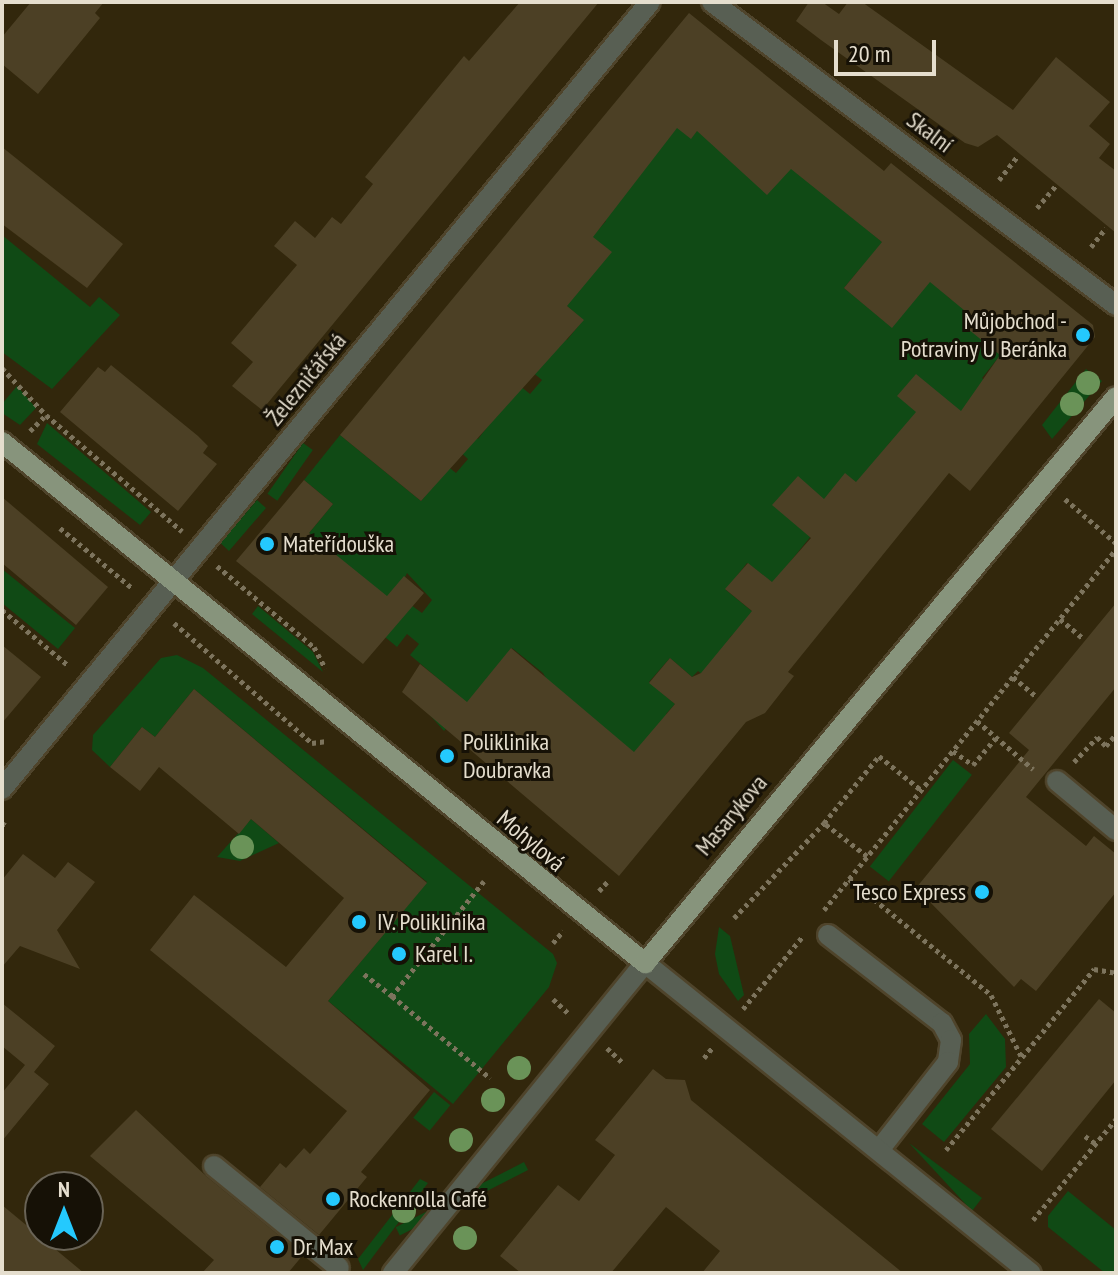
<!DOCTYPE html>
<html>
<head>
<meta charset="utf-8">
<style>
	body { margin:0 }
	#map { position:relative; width:1118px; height:1275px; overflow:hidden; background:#32270c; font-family:"PT Sans Narrow",sans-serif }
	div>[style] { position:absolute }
	.green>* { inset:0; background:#104a15; transform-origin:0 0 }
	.building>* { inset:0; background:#4c4025 }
	.path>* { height:5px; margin-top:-2.5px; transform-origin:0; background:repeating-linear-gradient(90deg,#7d745d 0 4px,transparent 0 8px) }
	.roads { filter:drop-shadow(2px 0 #4f442b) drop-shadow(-2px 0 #4f442b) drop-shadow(0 2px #4f442b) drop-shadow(0 -2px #4f442b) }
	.minor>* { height:20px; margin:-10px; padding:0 10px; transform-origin:10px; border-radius:10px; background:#585f53 }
	.major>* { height:20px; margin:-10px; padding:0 10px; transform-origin:10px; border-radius:10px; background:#87947c }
	.trees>* { width:24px; height:24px; margin:-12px; border-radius:50%; background:#6a9358 }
	.dots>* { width:22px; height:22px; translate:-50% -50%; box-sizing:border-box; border:4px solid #161106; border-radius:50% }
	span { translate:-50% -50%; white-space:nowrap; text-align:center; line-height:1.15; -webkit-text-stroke:6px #161106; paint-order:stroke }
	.street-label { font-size:24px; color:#e5dece }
	.poi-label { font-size:24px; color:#e5dece }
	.right { translate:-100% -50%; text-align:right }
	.left { translate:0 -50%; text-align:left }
	.frame { position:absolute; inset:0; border:4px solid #e5dece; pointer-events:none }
	.north { position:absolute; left:24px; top:1171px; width:80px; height:80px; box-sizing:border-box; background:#161106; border:2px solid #696356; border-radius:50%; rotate:0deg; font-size:22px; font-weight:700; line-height:32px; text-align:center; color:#e5dece }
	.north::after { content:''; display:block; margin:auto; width:28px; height:36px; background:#24c9fe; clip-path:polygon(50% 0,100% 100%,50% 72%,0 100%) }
	.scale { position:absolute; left:834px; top:40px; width:102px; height:36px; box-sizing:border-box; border:4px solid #e5dece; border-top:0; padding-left:10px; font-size:24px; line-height:28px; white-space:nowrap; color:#e5dece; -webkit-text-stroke:6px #161106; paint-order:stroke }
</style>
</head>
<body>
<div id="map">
	<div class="green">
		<i style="clip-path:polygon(evenodd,647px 65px,691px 138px,707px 119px,761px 140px,882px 242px,863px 275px,858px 271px,844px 288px,892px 327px,930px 275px,949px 298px,980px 315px,968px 329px,1011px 342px,982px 378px,988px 383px,970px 419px,898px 396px,928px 421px,896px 444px,891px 441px,887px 446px,891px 449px,857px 483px,845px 474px,811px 536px,773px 583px,747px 563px,726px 590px,758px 616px,731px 636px,707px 678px,698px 671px,692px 677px,670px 658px,649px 682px,675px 704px,666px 714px,671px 719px,613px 796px,543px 673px,512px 648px,444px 731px,428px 713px,448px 687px,410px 655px,419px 644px,407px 634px,397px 647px,385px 637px,411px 605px,422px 613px,432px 600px,407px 573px,390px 609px,309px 533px,333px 504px,304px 480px,340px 435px,421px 501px,431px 489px,412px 438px,456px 473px,468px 459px,455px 447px,446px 413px,478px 439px,491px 422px,454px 392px,606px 221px,600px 216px,647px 65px,561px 288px,567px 306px,583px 320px,567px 340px,555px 330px,561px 288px,647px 65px,515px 358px,542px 380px,530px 394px,503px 372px,515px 358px)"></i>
		<i style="clip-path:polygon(2px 235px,90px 307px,99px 297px,120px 315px,52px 389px,2px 352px)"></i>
		<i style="clip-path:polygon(1086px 369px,1102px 381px,1052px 439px,1042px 425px)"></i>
		<i style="clip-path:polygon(17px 386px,36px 408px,20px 425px,2px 413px,2px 404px)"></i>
		<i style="clip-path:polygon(47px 423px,151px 512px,140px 525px,37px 444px)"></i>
		<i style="left:303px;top:443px;width:12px;height:62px;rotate:35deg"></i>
		<i style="clip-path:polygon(257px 500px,266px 508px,229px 551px,215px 538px,228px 523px,234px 527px)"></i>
		<i style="clip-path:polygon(2px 569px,75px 628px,58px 649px,2px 603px)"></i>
		<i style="clip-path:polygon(258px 606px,313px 652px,323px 672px,252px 614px)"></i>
		<i style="clip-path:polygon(177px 655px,203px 668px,553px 954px,557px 963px,549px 987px,453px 1104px,328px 1001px,427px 882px,194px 689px,155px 737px,142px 727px,110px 767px,92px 750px,93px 735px,161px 658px)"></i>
		<i style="left:953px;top:760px;width:24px;height:135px;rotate:38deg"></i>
		<i style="clip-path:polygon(251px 819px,279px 843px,240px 861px,217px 857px)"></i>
		<i style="clip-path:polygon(719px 927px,730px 936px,744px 995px,738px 1001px,719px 974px,715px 954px)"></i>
		<i style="clip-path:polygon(986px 1014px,1005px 1039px,1006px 1067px,944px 1142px,922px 1124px,970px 1064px,969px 1034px)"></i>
		<i style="left:434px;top:1092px;width:21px;height:33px;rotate:39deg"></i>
		<i style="clip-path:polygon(909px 1143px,982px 1198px,972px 1211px)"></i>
		<i style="left:524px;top:1162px;width:9px;height:144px;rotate:63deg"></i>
		<i style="clip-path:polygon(420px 1179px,428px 1183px,363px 1270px,358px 1259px)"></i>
		<i style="clip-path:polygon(1068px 1191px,1116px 1230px,1116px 1273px,1105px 1273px,1048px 1227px,1048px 1216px)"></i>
	</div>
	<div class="building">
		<i style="clip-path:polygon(31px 2px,104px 2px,95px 13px,100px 18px,38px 94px,2px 64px,2px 37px)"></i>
		<i style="clip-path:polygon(520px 2px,599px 2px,262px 410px,232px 386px,253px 362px,231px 343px,297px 265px,274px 246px,295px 221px,315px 238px,332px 217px,341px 224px,373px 184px,365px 177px,464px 56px,469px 61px)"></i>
		<i style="clip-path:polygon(809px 2px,822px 2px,839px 14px,848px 2px,862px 2px,1013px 110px,1056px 57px,1110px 102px,1089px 126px,1110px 144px,1099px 158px,1116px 171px,1116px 233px,997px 135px,978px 147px,965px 143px,821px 40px,796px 21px)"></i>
		<i style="clip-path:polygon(689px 13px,884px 171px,891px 163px,1093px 325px,1095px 337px,970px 491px,949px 473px,788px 672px,794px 676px,765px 713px,746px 722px,619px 876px,402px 692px,420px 664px,467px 702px,511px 648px,634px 752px,675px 704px,649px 683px,670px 658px,692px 677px,701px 673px,752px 611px,725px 589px,748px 563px,772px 582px,811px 538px,772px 505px,798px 476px,824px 499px,845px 473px,856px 482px,916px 412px,897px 396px,916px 374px,961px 411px,1000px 355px,968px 329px,976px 320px,930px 282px,892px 328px,844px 288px,882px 242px,791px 169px,767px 195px,697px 131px,691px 139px,677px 128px,593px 237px,612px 252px,567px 306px,584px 320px,421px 501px,340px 435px)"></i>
		<i style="clip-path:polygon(2px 147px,123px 244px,87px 288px,2px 224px)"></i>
		<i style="clip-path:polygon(111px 365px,198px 436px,208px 446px,203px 453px,217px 464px,178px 511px,60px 412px,98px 367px,105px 372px)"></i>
		<i style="clip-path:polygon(304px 480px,333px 504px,309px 533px,387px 596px,404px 576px,424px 593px,363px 664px,236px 561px)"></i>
		<i style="clip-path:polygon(2px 497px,108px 587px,76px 625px,2px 563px)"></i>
		<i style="clip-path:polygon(1116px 603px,1116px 687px,1026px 797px,1086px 846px,1094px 836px,1116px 854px,1116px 892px,1036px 991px,1021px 979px,1014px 987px,916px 888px,1029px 750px,1009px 733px)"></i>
		<i style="clip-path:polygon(2px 645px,41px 677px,2px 723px)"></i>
		<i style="clip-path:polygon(194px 689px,427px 883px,328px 1001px,430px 1090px,361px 1172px,367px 1177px,319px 1235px,260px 1187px,280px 1163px,286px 1168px,304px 1148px,310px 1154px,347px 1111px,150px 950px,194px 895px,286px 967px,344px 898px,251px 819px,239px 834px,159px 767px,140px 791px,110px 767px,142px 727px,155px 737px)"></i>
		<i style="clip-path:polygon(23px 854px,55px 878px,68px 862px,95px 882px,57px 930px,80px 969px,20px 946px,2px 967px,2px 880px)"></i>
		<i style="clip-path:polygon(1099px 999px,1116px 1013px,1116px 1080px,1042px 1171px,991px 1129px)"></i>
		<i style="clip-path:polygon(2px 1003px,55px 1046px,34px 1072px,49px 1084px,2px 1141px,2px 1093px,25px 1065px,2px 1046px)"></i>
		<i style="clip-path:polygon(653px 1069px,666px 1079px,685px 1080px,691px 1100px,903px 1273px,702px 1273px,720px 1251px,666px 1207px,611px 1273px,521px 1273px,500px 1256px,558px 1185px,579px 1201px,615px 1155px,595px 1140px)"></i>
		<i style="clip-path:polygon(136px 1110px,206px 1176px,303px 1255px,288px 1273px,202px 1273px,214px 1260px,90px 1156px)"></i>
		<i style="clip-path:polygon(2px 1205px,84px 1273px,2px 1273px)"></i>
	</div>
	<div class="path">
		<i style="left:999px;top:180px;width:29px;rotate:-52deg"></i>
		<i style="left:1037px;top:208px;width:30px;rotate:-50deg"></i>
		<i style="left:1091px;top:247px;width:24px;rotate:-52deg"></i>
		<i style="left:2px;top:368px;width:64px;rotate:46.9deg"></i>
		<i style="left:46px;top:415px;width:179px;rotate:40.5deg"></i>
		<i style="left:30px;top:431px;width:23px;rotate:-45deg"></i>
		<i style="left:1065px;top:499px;width:67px;rotate:40.8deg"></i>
		<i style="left:60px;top:528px;width:94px;rotate:39.8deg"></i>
		<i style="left:217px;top:566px;width:126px;rotate:39.9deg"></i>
		<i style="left:314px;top:647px;width:24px;rotate:62deg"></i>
		<i style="left:2px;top:610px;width:87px;rotate:39.9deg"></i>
		<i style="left:1060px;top:619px;width:30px;rotate:40deg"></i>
		<i style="left:174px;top:623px;width:183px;rotate:41deg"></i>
		<i style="left:312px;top:743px;width:15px;rotate:-8deg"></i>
		<i style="left:1013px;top:677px;width:30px;rotate:40deg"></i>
		<i style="left:977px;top:721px;width:74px;rotate:40.6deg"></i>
		<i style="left:953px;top:751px;width:24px;rotate:35deg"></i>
		<i style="left:973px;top:765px;width:35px;rotate:-50deg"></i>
		<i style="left:1074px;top:762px;width:34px;rotate:-47deg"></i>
		<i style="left:1097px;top:737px;width:13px;rotate:45deg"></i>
		<i style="left:1106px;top:746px;width:16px;rotate:-50deg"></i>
		<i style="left:2px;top:823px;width:7px;rotate:34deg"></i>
		<i style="left:867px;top:856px;width:54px;rotate:-142.5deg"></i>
		<i style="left:824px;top:823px;width:87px;rotate:-50.6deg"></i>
		<i style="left:879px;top:756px;width:54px;rotate:39deg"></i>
		<i style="left:849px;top:879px;width:183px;rotate:39.2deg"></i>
		<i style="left:991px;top:995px;width:68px;rotate:63.8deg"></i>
		<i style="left:484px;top:881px;width:147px;rotate:128.7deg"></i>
		<i style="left:392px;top:996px;width:128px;rotate:39.9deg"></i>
		<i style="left:599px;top:891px;width:13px;rotate:-48deg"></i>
		<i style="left:824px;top:910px;width:464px;rotate:-51deg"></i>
		<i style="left:734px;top:918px;width:131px;rotate:-46.5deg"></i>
		<i style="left:553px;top:943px;width:16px;rotate:-50deg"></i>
		<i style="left:364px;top:974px;width:36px;rotate:38deg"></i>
		<i style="left:553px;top:999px;width:23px;rotate:43deg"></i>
		<i style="left:743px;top:1009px;width:94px;rotate:-50.6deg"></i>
		<i style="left:607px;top:1048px;width:21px;rotate:43deg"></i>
		<i style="left:704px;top:1058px;width:13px;rotate:-51deg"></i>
		<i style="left:1085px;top:1136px;width:14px;rotate:36deg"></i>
		<i style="left:946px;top:1150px;width:234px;rotate:-50.7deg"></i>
		<i style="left:1094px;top:969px;width:22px;rotate:10deg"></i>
		<i style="left:1033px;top:1220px;width:131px;rotate:-50.6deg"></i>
	</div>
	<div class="roads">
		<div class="minor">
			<i style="left:712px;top:2px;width:505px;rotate:36.87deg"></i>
			<i style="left:1057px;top:781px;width:77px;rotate:39.7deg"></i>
			<i style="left:2px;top:789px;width:1019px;rotate:-50.53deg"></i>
			<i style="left:828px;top:935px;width:144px;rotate:37.7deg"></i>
			<i style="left:942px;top:1023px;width:19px;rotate:62deg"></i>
			<i style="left:951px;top:1040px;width:22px;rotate:98deg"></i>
			<i style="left:948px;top:1062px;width:112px;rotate:128.1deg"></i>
			<i style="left:214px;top:1166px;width:161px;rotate:39.2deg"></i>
			<i style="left:393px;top:1273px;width:400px;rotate:-50.9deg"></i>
			<i style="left:645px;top:963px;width:495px;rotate:38.8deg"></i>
		</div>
		<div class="major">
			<i style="left:2px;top:442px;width:828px;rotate:39.02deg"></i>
			<i style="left:645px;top:963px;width:736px;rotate:-50.23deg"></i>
		</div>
	</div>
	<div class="trees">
		<i style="left:1088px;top:383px"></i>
		<i style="left:1072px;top:404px"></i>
		<i style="left:242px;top:847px"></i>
		<i style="left:519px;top:1068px"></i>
		<i style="left:493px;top:1100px"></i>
		<i style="left:461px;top:1140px"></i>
		<i style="left:404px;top:1211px"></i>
		<i style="left:465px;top:1238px"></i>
	</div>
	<div class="dots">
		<i style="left:1083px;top:335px;background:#24c9fe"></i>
		<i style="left:267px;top:544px;background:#24c9fe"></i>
		<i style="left:447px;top:756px;background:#24c9fe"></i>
		<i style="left:982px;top:892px;background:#24c9fe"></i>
		<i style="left:359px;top:922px;background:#24c9fe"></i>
		<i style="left:399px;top:954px;background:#24c9fe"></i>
		<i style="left:333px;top:1199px;background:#24c9fe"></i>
		<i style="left:277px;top:1247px;background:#24c9fe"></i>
	</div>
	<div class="street-label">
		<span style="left:930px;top:132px;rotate:37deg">Skalní</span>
		<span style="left:306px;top:379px;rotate:-51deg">Železničářská</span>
		<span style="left:731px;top:815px;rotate:-50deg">Masarykova</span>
		<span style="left:531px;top:841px;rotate:40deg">Mohylová</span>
	</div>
	<div class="poi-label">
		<span class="right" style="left:1067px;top:335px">Můjobchod -<br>Potraviny U Beránka</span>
		<span class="left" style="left:283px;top:544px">Mateřídouška</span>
		<span class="left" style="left:463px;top:756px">Poliklinika<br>Doubravka</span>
		<span class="right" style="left:966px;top:892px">Tesco Express</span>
		<span class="left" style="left:377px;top:922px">IV. Poliklinika</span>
		<span class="left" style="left:415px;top:954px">Karel I.</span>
		<span class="left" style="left:349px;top:1199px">Rockenrolla Café</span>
		<span class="left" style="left:293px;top:1247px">Dr. Max</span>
	</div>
	<div class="frame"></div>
	<div class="north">N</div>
	<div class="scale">20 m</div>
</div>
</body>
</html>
